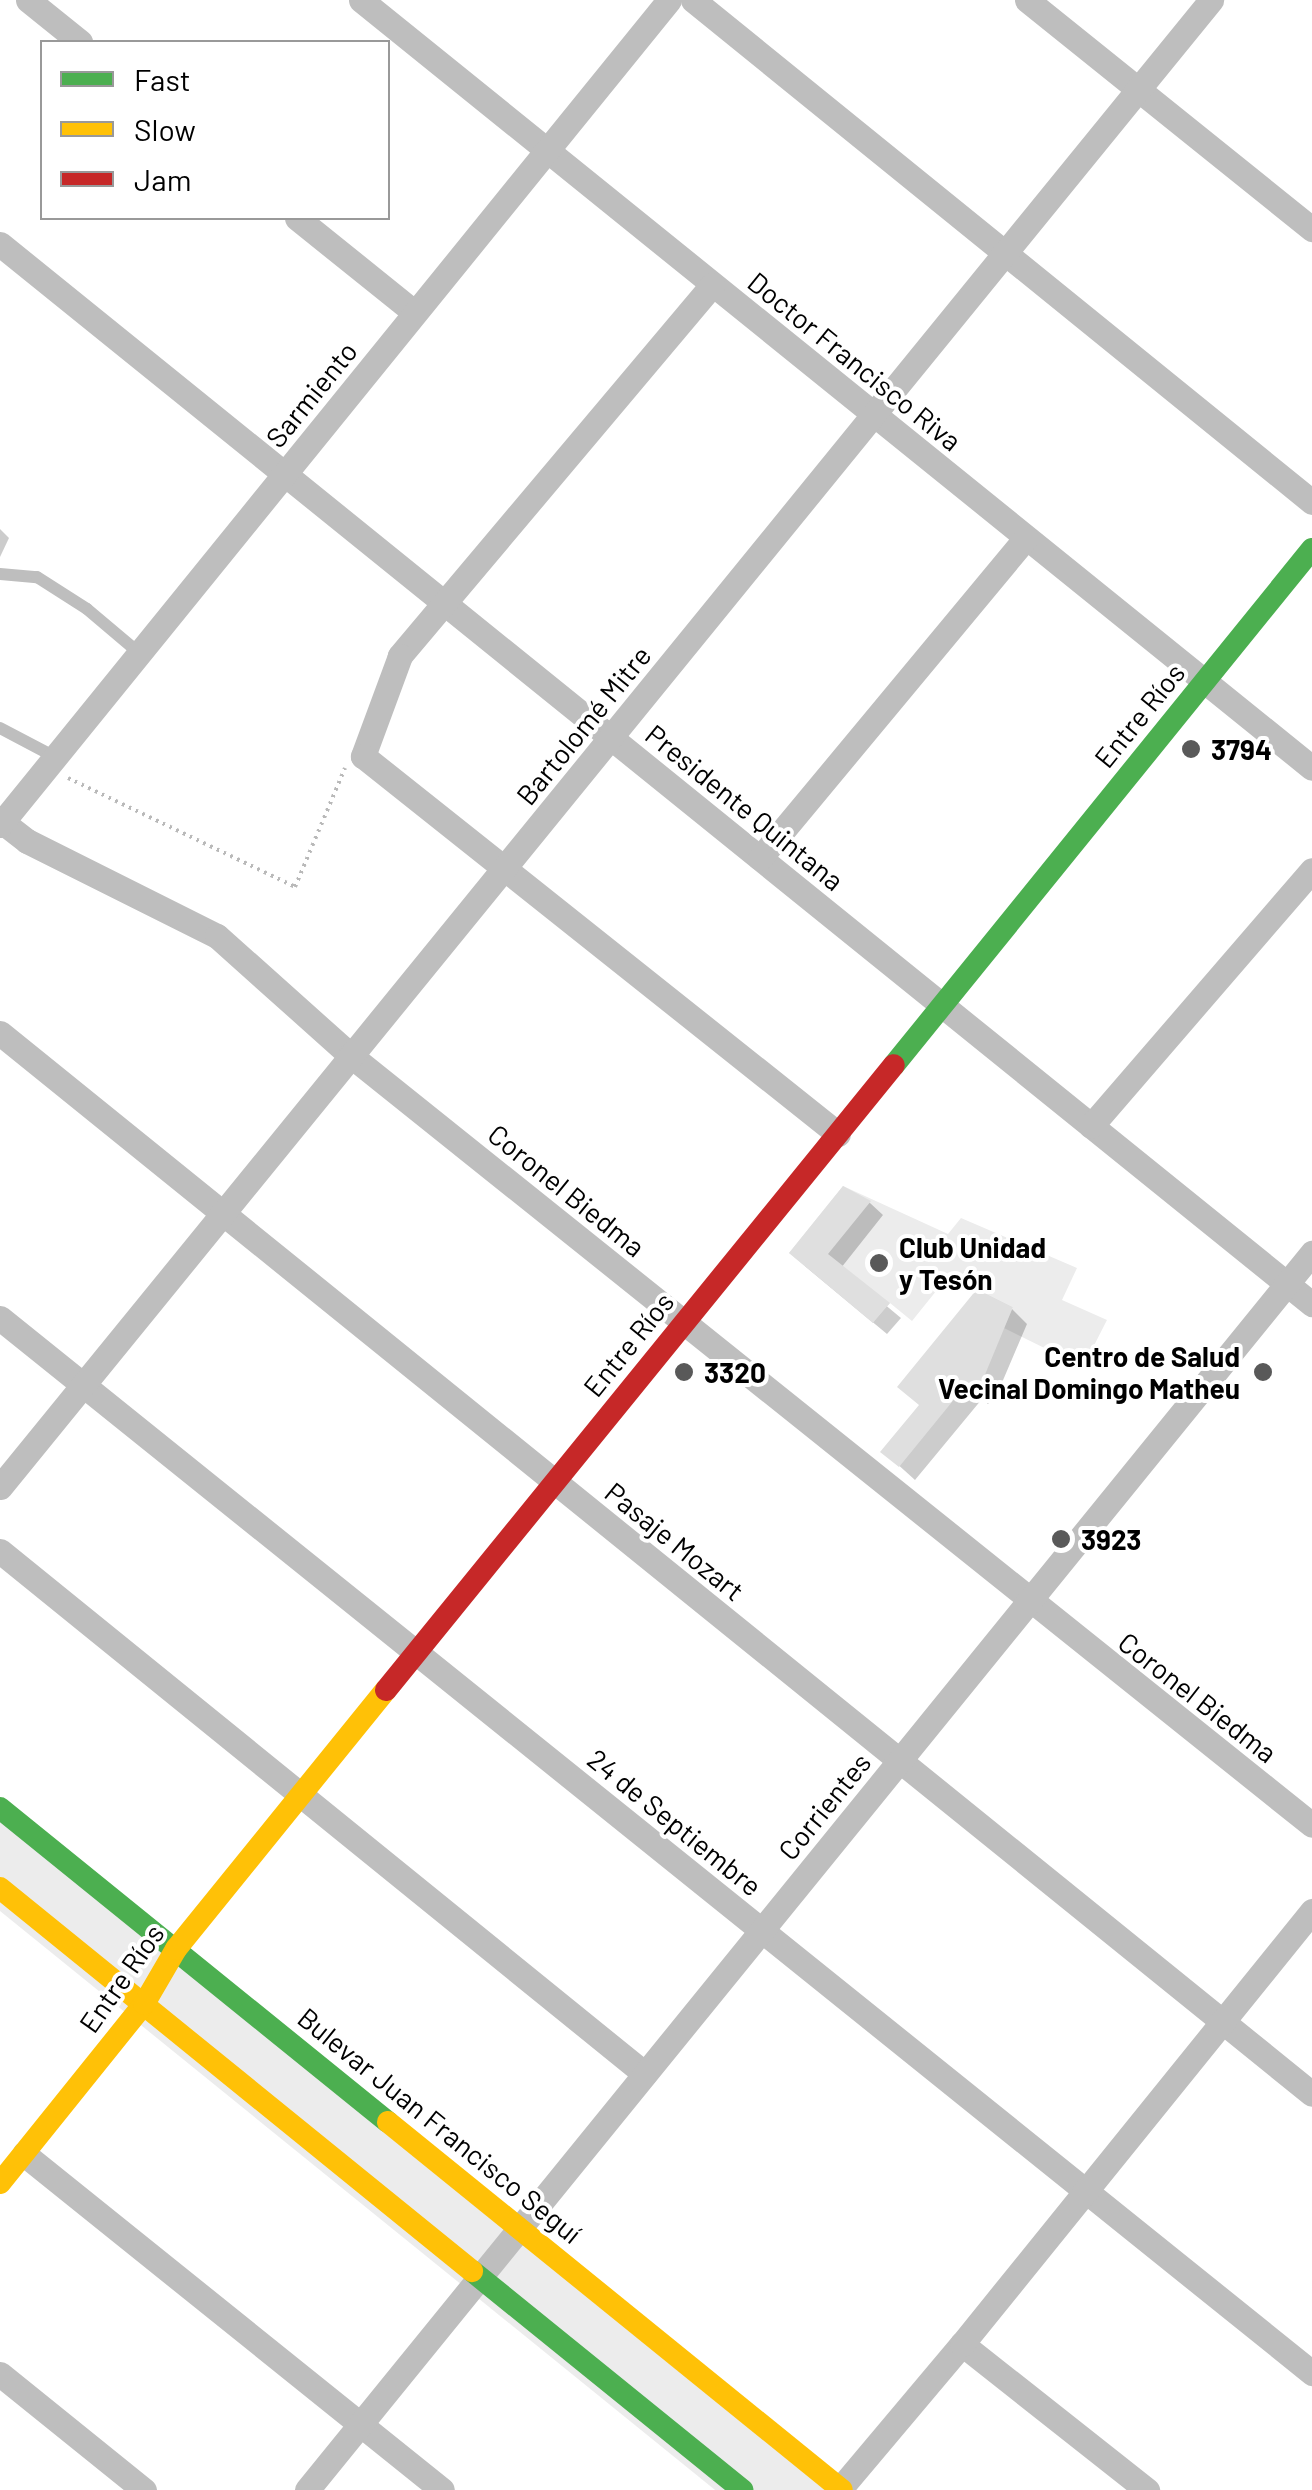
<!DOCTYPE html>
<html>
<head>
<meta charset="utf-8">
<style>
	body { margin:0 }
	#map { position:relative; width:1312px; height:2490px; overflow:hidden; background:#fff; font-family:Barlow,sans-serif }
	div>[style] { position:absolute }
	.green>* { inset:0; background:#ececec; transform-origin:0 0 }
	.shadow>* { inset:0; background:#0003 }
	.building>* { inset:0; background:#dfdfdf }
	.path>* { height:4px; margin-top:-2px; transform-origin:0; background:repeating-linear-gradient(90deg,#b9b9b9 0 2.5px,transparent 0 7.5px) }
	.lane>* { height:12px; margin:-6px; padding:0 6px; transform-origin:6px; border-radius:6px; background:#bebebe }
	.street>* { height:25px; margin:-12.5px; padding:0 12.5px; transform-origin:12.5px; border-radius:12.5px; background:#bebebe }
	.fast>* { height:22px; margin:-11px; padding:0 11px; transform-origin:11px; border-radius:11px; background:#4caf50 }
	.slow>* { height:22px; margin:-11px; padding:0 11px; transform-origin:11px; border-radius:11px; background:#ffc107 }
	.jam>* { height:22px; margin:-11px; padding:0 11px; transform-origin:11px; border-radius:11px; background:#c62828 }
	.dots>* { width:28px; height:28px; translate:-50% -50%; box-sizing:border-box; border:5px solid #fff; border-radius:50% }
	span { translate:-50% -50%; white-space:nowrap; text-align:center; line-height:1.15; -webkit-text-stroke:8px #fff; paint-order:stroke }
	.street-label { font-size:28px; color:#000 }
	.poi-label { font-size:28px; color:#000; font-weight:700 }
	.left { translate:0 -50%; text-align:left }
	.right { translate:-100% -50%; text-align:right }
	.legend { position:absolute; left:40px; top:40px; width:350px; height:180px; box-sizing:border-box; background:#fff; border:2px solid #999; margin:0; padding:12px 18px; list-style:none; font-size:30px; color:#000 }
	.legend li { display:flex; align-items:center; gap:20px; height:50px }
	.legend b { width:50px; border:2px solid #999 }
</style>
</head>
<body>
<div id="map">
	<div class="green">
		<i style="clip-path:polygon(843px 1186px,948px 1234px,961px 1218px,1077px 1268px,1062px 1300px,1107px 1320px,1083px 1367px,1004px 1328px,1013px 1307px,949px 1275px,912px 1321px,890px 1303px,873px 1323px,789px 1253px)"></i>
		<i style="left:0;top:1808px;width:1084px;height:80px;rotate:39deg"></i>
	</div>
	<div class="shadow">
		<i style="clip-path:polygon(0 529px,9px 538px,0 557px)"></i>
		<i style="clip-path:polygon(843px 1189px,870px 1203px,883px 1215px,841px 1268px,901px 1318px,887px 1334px,805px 1266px)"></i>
		<i style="clip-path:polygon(1012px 1309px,1027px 1324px,998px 1392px,988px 1404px,982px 1399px,915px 1480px,884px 1452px)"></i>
	</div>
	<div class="building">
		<i style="clip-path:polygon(843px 1186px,871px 1201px,828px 1254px,890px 1303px,873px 1323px,789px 1253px)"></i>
		<i style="clip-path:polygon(977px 1289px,1013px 1307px,984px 1377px,972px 1391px,965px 1386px,899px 1467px,880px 1452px,919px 1405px,897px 1387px)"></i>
	</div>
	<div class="path">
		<i style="left:68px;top:778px;width:252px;rotate:25.6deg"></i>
		<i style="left:295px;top:887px;width:129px;rotate:-67.2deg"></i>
	</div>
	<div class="lane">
		<i style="left:0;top:574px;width:37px;rotate:5deg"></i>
		<i style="left:37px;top:577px;width:59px;rotate:32.6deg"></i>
		<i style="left:87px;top:609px;width:68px;rotate:40.2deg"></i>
		<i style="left:0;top:728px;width:62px;rotate:27.8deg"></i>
	</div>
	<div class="street">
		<i style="left:28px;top:0;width:67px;rotate:38.9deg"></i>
		<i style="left:361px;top:0;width:1222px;rotate:38.92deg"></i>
		<i style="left:693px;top:0;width:797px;rotate:39.04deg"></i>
		<i style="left:1027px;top:0;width:366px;rotate:38.8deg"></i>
		<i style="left:297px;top:218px;width:151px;rotate:38.8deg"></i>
		<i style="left:0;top:244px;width:1687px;rotate:38.94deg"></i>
		<i style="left:712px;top:285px;width:485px;rotate:130.1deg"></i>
		<i style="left:400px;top:656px;width:107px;rotate:110.3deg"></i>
		<i style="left:363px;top:756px;width:607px;rotate:38.51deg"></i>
		<i style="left:0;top:820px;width:34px;rotate:38deg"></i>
		<i style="left:27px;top:841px;width:212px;rotate:26.6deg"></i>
		<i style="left:217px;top:936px;width:178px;rotate:41.8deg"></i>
		<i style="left:350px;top:1055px;width:1232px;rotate:38.67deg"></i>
		<i style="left:0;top:825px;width:1062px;rotate:-50.96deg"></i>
		<i style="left:760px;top:858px;width:416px;rotate:-50.3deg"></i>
		<i style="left:0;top:1033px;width:1687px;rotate:38.96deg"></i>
		<i style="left:1091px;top:1126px;width:338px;rotate:-49.2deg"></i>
		<i style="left:0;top:1318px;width:1684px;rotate:38.8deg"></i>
		<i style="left:0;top:1487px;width:1918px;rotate:-50.84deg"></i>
		<i style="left:0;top:1551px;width:830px;rotate:39.04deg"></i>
		<i style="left:24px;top:2154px;width:536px;rotate:38.79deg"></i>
		<i style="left:962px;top:2344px;width:236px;rotate:38.3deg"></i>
		<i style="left:0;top:2374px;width:185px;rotate:38.9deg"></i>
		<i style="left:307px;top:2490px;width:1594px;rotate:-50.91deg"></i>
		<i style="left:839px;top:2490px;width:191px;rotate:-49.9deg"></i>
		<i style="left:962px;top:2344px;width:557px;rotate:-51.05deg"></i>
	</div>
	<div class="fast">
		<i style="left:894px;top:1065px;width:664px;rotate:-50.99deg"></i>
		<i style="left:0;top:1808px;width:499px;rotate:39deg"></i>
		<i style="left:472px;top:2271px;width:348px;rotate:39deg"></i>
	</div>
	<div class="slow">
		<i style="left:0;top:1888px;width:608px;rotate:39.06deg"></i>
		<i style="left:388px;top:2122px;width:584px;rotate:39.03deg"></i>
		<i style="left:0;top:2183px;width:230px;rotate:-51.2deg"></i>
		<i style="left:144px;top:2004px;width:64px;rotate:-59.8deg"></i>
		<i style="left:176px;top:1949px;width:333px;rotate:-51deg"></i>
	</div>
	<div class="jam">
		<i style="left:386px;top:1690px;width:805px;rotate:-50.9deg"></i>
	</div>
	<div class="dots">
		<i style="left:1191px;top:749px;background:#595959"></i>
		<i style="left:879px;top:1263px;background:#595959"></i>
		<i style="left:684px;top:1372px;background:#595959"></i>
		<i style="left:1263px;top:1372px;background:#595959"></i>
		<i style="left:1061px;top:1539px;background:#595959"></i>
	</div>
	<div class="street-label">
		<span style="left:855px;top:361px;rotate:39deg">Doctor Francisco Riva</span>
		<span style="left:311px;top:394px;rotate:-51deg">Sarmiento</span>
		<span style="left:1139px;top:715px;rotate:-51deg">Entre Ríos</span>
		<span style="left:583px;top:725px;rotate:-51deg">Bartolomé Mitre</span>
		<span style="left:745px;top:807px;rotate:39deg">Presidente Quintana</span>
		<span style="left:567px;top:1190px;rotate:39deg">Coronel Biedma</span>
		<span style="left:628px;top:1344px;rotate:-51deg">Entre Ríos</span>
		<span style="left:675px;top:1541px;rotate:39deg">Pasaje Mozart</span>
		<span style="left:1198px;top:1697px;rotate:38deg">Coronel Biedma</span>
		<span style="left:824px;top:1806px;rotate:-51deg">Corrientes</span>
		<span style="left:675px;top:1822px;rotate:39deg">24 de Septiembre</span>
		<span style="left:121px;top:1978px;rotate:-55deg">Entre Ríos</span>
		<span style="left:440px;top:2125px;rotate:39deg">Bulevar Juan Francisco Seguí</span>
	</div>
	<div class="poi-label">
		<span class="left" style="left:1211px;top:749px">3794</span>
		<span class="left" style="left:899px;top:1263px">Club Unidad<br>y Tesón</span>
		<span class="right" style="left:1240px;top:1372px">Centro de Salud<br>Vecinal Domingo Matheu</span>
		<span class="left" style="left:704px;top:1372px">3320</span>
		<span class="left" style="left:1081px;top:1539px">3923</span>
	</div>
	<ul class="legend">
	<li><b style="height:12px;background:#4caf50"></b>Fast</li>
	<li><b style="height:12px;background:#ffc107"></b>Slow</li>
	<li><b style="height:12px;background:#c62828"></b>Jam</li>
	</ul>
</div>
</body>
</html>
